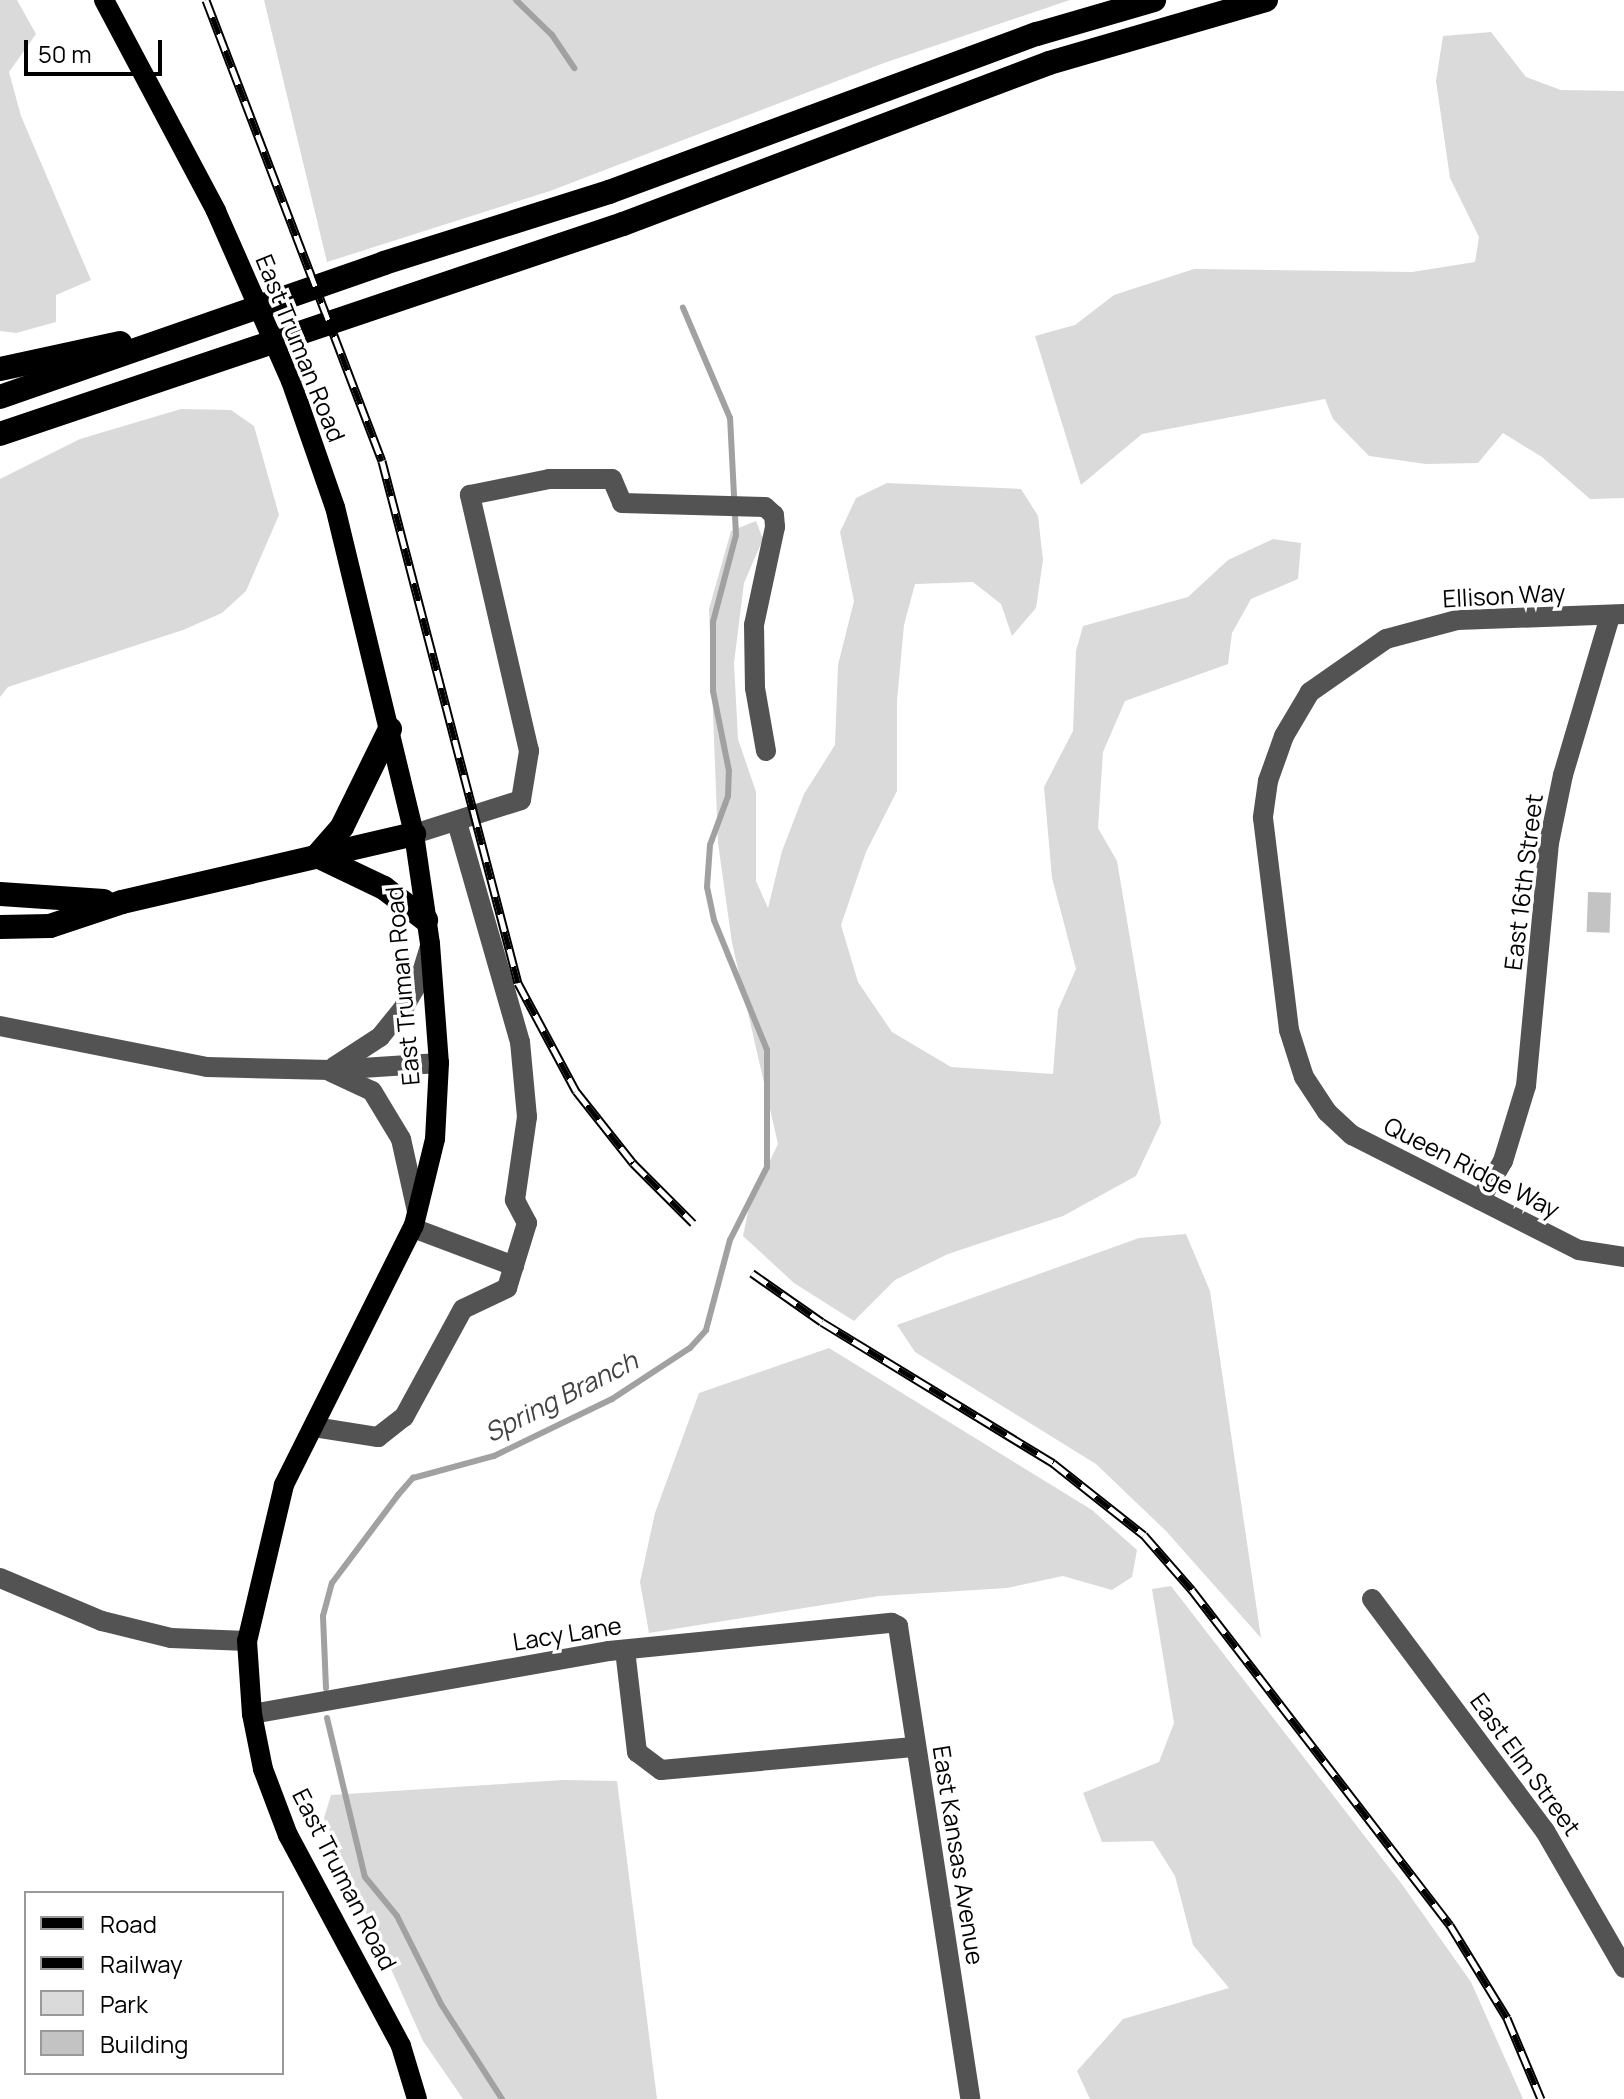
<!DOCTYPE html>
<html>
<head>
<meta charset="utf-8">
<style>
	body { margin:0 }
	#map { position:relative; width:1624px; height:2099px; overflow:hidden; background:#fff; font-family:Manrope,sans-serif }
	div>[style] { position:absolute }
	.green>* { inset:0; background:#dadada }
	.stream>* { height:6px; margin:-3px; padding:0 3px; transform-origin:3px; border-radius:3px; background:#a1a1a1 }
	.building>* { inset:0; background:#c3c3c3; transform-origin:0 0 }
	.minor>* { height:20px; margin:-10px; padding:0 10px; transform-origin:10px; border-radius:10px; background:#535353 }
	.major>* { height:20px; margin:-10px; padding:0 10px; transform-origin:10px; border-radius:10px; background:#000 }
	.highway>* { height:24px; margin:-12px; padding:0 12px; transform-origin:12px; border-radius:12px; background:#000 }
	.rail>* { height:9px; margin-top:-4.5px; transform-origin:0; background:repeating-linear-gradient(90deg,#fff 0 18px,#000 0 36px); box-sizing:border-box; border-block:2px solid #000 }
	span { translate:-50% -50%; white-space:nowrap; text-align:center; line-height:1.15; -webkit-text-stroke:7px #fff; paint-order:stroke }
	.street-label { font-size:24px; color:#000 }
	.water-label { font-size:26px; color:#424242; font-style:italic }
	.legend { position:absolute; left:24px; top:1891px; width:260px; height:184px; box-sizing:border-box; background:#fff; border:2px solid #999; margin:0; padding:10px 14px; list-style:none; font-size:24px; color:#000 }
	.legend li { display:flex; align-items:center; gap:16px; height:40px }
	.legend b { width:40px; border:2px solid #999 }
	.scale { position:absolute; left:24px; top:40px; width:138px; height:36px; box-sizing:border-box; border:4px solid #000; border-top:0; padding-left:10px; font-size:24px; line-height:28px; white-space:nowrap; color:#000; -webkit-text-stroke:6px #fff; paint-order:stroke }
</style>
</head>
<body>
<div id="map">
	<div class="green">
		<i style="clip-path:polygon(0 0,17px 0,36px 34px,9px 72px,21px 116px,91px 280px,56px 295px,56px 322px,16px 333px,0 331px)"></i>
		<i style="clip-path:polygon(264px 0,1070px 0,884px 63px,550px 191px,327px 262px)"></i>
		<i style="clip-path:polygon(1491px 32px,1526px 77px,1561px 90px,1624px 91px,1624px 498px,1590px 499px,1542px 457px,1503px 433px,1478px 463px,1426px 464px,1369px 456px,1333px 419px,1325px 399px,1142px 434px,1081px 485px,1035px 336px,1075px 325px,1114px 295px,1194px 269px,1412px 272px,1475px 262px,1479px 237px,1450px 178px,1436px 81px,1443px 36px)"></i>
		<i style="clip-path:polygon(181px 409px,231px 410px,254px 426px,279px 515px,246px 591px,222px 613px,183px 630px,8px 687px,0 697px,0 479px,80px 439px)"></i>
		<i style="clip-path:polygon(887px 483px,1021px 489px,1038px 516px,1043px 560px,1036px 608px,1012px 636px,1001px 604px,973px 582px,915px 584px,904px 625px,897px 701px,897px 791px,866px 852px,841px 925px,858px 982px,892px 1032px,951px 1067px,1053px 1074px,1058px 1010px,1076px 969px,1052px 878px,1044px 787px,1073px 731px,1076px 651px,1083px 626px,1188px 597px,1228px 560px,1273px 539px,1301px 543px,1298px 579px,1251px 599px,1232px 633px,1228px 664px,1125px 701px,1103px 752px,1098px 828px,1117px 861px,1161px 1123px,1136px 1176px,1063px 1216px,948px 1254px,895px 1280px,854px 1321px,794px 1283px,743px 1236px,750px 1202px,778px 1144px,732px 943px,718px 843px,709px 609px,731px 531px,756px 521px,763px 539px,744px 583px,734px 663px,738px 739px,756px 792px,756px 881px,768px 908px,782px 851px,804px 794px,835px 745px,838px 665px,854px 601px,840px 532px,856px 498px)"></i>
		<i style="clip-path:polygon(1186px 1234px,1210px 1291px,1261px 1638px,1166px 1531px,1096px 1464px,915px 1352px,897px 1325px,1139px 1238px)"></i>
		<i style="clip-path:polygon(829px 1348px,1092px 1510px,1137px 1550px,1132px 1577px,1112px 1590px,1063px 1576px,1007px 1588px,879px 1596px,649px 1633px,640px 1582px,655px 1513px,699px 1393px)"></i>
		<i style="clip-path:polygon(1171px 1586px,1401px 1883px,1471px 1982px,1523px 2099px,1090px 2099px,1077px 2071px,1123px 2019px,1229px 1988px,1193px 1945px,1175px 1876px,1153px 1841px,1102px 1842px,1083px 1793px,1159px 1762px,1174px 1723px,1152px 1589px)"></i>
		<i style="clip-path:polygon(563px 1780px,617px 1781px,657px 2099px,463px 2099px,423px 2041px,324px 1818px,331px 1795px)"></i>
	</div>
	<div class="stream">
		<i style="left:516px;top:0;width:50px;rotate:44.2deg"></i>
		<i style="left:552px;top:35px;width:40px;rotate:56deg"></i>
		<i style="left:326px;top:1688px;width:72px;rotate:-92.4deg"></i>
		<i style="left:323px;top:1616px;width:34px;rotate:-75deg"></i>
		<i style="left:332px;top:1583px;width:110px;rotate:-53.1deg"></i>
		<i style="left:398px;top:1495px;width:23px;rotate:-49deg"></i>
		<i style="left:413px;top:1478px;width:84px;rotate:-15.2deg"></i>
		<i style="left:494px;top:1456px;width:131px;rotate:-25.8deg"></i>
		<i style="left:612px;top:1399px;width:93px;rotate:-33.2deg"></i>
		<i style="left:690px;top:1348px;width:24px;rotate:-48deg"></i>
		<i style="left:706px;top:1330px;width:93px;rotate:-75.1deg"></i>
		<i style="left:730px;top:1240px;width:82px;rotate:-63.1deg"></i>
		<i style="left:767px;top:1167px;width:117px;rotate:-90deg"></i>
		<i style="left:767px;top:1050px;width:140px;rotate:-112.2deg"></i>
		<i style="left:714px;top:920px;width:34px;rotate:-102deg"></i>
		<i style="left:707px;top:887px;width:42px;rotate:-85.9deg"></i>
		<i style="left:710px;top:845px;width:52px;rotate:-69.8deg"></i>
		<i style="left:728px;top:796px;width:25px;rotate:-88deg"></i>
		<i style="left:729px;top:771px;width:82px;rotate:-101.3deg"></i>
		<i style="left:713px;top:691px;width:69px;rotate:-90deg"></i>
		<i style="left:713px;top:622px;width:90px;rotate:-75.2deg"></i>
		<i style="left:736px;top:535px;width:117px;rotate:-92.9deg"></i>
		<i style="left:730px;top:418px;width:120px;rotate:-113.1deg"></i>
		<i style="left:327px;top:1718px;width:163px;rotate:76.6deg"></i>
		<i style="left:365px;top:1877px;width:50px;rotate:50.6deg"></i>
		<i style="left:397px;top:1916px;width:98px;rotate:63.4deg"></i>
		<i style="left:441px;top:2004px;width:113px;rotate:57.3deg"></i>
	</div>
	<div class="building">
		<i style="left:1588px;top:892px;width:23px;height:40px;rotate:2deg"></i>
	</div>
	<div class="minor">
		<i style="left:1624px;top:614px;width:167px;rotate:177.9deg"></i>
		<i style="left:1457px;top:620px;width:73px;rotate:165deg"></i>
		<i style="left:1386px;top:639px;width:93px;rotate:145.1deg"></i>
		<i style="left:1310px;top:692px;width:51px;rotate:120.6deg"></i>
		<i style="left:1284px;top:736px;width:48px;rotate:109.6deg"></i>
		<i style="left:1268px;top:781px;width:37px;rotate:98deg"></i>
		<i style="left:1263px;top:818px;width:214px;rotate:83deg"></i>
		<i style="left:1289px;top:1030px;width:49px;rotate:72.3deg"></i>
		<i style="left:1304px;top:1077px;width:42px;rotate:56.7deg"></i>
		<i style="left:1327px;top:1112px;width:34px;rotate:43deg"></i>
		<i style="left:1352px;top:1135px;width:254px;rotate:26.9deg"></i>
		<i style="left:1579px;top:1250px;width:46px;rotate:8.8deg"></i>
		<i style="left:414px;top:834px;width:112px;rotate:-17.6deg"></i>
		<i style="left:521px;top:800px;width:50px;rotate:-80.7deg"></i>
		<i style="left:529px;top:751px;width:263px;rotate:-103deg"></i>
		<i style="left:470px;top:495px;width:81px;rotate:-11.4deg"></i>
		<i style="left:549px;top:479px;width:63px"></i>
		<i style="left:612px;top:479px;width:26px;rotate:67deg"></i>
		<i style="left:622px;top:503px;width:143px;rotate:1.6deg"></i>
		<i style="left:765px;top:507px;width:12px;rotate:42deg"></i>
		<i style="left:774px;top:515px;width:12px;rotate:85deg"></i>
		<i style="left:775px;top:527px;width:100px;rotate:102.1deg"></i>
		<i style="left:754px;top:625px;width:63px;rotate:89.1deg"></i>
		<i style="left:755px;top:688px;width:64px;rotate:80.1deg"></i>
		<i style="left:0;top:1026px;width:211px;rotate:11.2deg"></i>
		<i style="left:207px;top:1067px;width:124px;rotate:1.4deg"></i>
		<i style="left:331px;top:1070px;width:108px;rotate:-3.7deg"></i>
		<i style="left:334px;top:1067px;width:55px;rotate:-33.1deg"></i>
		<i style="left:380px;top:1037px;width:38px;rotate:-51deg"></i>
		<i style="left:404px;top:1007px;width:32px;rotate:-60deg"></i>
		<i style="left:420px;top:979px;width:34px;rotate:-73deg"></i>
		<i style="left:331px;top:1072px;width:45px;rotate:24.9deg"></i>
		<i style="left:372px;top:1091px;width:56px;rotate:58.9deg"></i>
		<i style="left:401px;top:1139px;width:74px;rotate:77.5deg"></i>
		<i style="left:1480px;top:1200px;width:45px;rotate:-59.5deg"></i>
		<i style="left:1503px;top:1161px;width:78px;rotate:-73deg"></i>
		<i style="left:1526px;top:1086px;width:244px;rotate:-84.6deg"></i>
		<i style="left:1549px;top:843px;width:69px;rotate:-78.4deg"></i>
		<i style="left:1563px;top:775px;width:166px;rotate:-73.5deg"></i>
		<i style="left:413px;top:1228px;width:108px;rotate:20.6deg"></i>
		<i style="left:314px;top:1427px;width:65px;rotate:8.9deg"></i>
		<i style="left:378px;top:1437px;width:33px;rotate:-38deg"></i>
		<i style="left:404px;top:1417px;width:123px;rotate:-61.4deg"></i>
		<i style="left:463px;top:1309px;width:49px;rotate:-25.5deg"></i>
		<i style="left:507px;top:1288px;width:68px;rotate:-72.9deg"></i>
		<i style="left:527px;top:1223px;width:26px;rotate:-118deg"></i>
		<i style="left:515px;top:1200px;width:84px;rotate:-81.8deg"></i>
		<i style="left:527px;top:1117px;width:75px;rotate:-95.3deg"></i>
		<i style="left:520px;top:1042px;width:229px;rotate:-106deg"></i>
		<i style="left:0;top:1578px;width:111px;rotate:22.9deg"></i>
		<i style="left:102px;top:1621px;width:71px;rotate:13.8deg"></i>
		<i style="left:171px;top:1638px;width:76px;rotate:2.3deg"></i>
		<i style="left:1372px;top:1599px;width:289px;rotate:53.3deg"></i>
		<i style="left:1545px;top:1831px;width:158px;rotate:60deg"></i>
		<i style="left:625px;top:1650px;width:103px;rotate:83.3deg"></i>
		<i style="left:637px;top:1752px;width:30px;rotate:37deg"></i>
		<i style="left:661px;top:1770px;width:256px;rotate:-5.2deg"></i>
		<i style="left:252px;top:1714px;width:363px;rotate:-10deg"></i>
		<i style="left:609px;top:1651px;width:284px;rotate:-5.7deg"></i>
		<i style="left:892px;top:1623px;width:7px;rotate:27deg"></i>
		<i style="left:898px;top:1626px;width:478px;rotate:81.3deg"></i>
	</div>
	<div class="major">
		<i style="left:104px;top:0;width:239px;rotate:62deg"></i>
		<i style="left:216px;top:211px;width:186px;rotate:66.2deg"></i>
		<i style="left:291px;top:381px;width:133px;rotate:70.8deg"></i>
		<i style="left:335px;top:507px;width:336px;rotate:76.4deg"></i>
		<i style="left:414px;top:834px;width:111px;rotate:81.7deg"></i>
		<i style="left:430px;top:944px;width:119px;rotate:85.7deg"></i>
		<i style="left:439px;top:1063px;width:76px;rotate:93deg"></i>
		<i style="left:435px;top:1139px;width:89px;rotate:103.7deg"></i>
		<i style="left:414px;top:1225px;width:291px;rotate:116.6deg"></i>
		<i style="left:284px;top:1485px;width:160px;rotate:103.3deg"></i>
		<i style="left:247px;top:1641px;width:73px;rotate:86.1deg"></i>
		<i style="left:252px;top:1714px;width:56px;rotate:78.7deg"></i>
		<i style="left:263px;top:1769px;width:71px;rotate:69.3deg"></i>
		<i style="left:288px;top:1835px;width:239px;rotate:61.8deg"></i>
		<i style="left:401px;top:2046px;width:55px;rotate:73.2deg"></i>
	</div>
	<div class="highway">
		<i style="left:0;top:369px;width:123px;rotate:-12.2deg"></i>
		<i style="left:0;top:397px;width:407px;rotate:-19.2deg"></i>
		<i style="left:384px;top:263px;width:236px;rotate:-17.5deg"></i>
		<i style="left:609px;top:192px;width:456px;rotate:-20.3deg"></i>
		<i style="left:1037px;top:34px;width:122px;rotate:-16.2deg"></i>
		<i style="left:0;top:434px;width:657px;rotate:-18.63deg"></i>
		<i style="left:623px;top:224px;width:455px;rotate:-20.7deg"></i>
		<i style="left:1049px;top:63px;width:226px;rotate:-16.2deg"></i>
		<i style="left:390px;top:729px;width:109px;rotate:116.1deg"></i>
		<i style="left:342px;top:827px;width:38px;rotate:131deg"></i>
		<i style="left:317px;top:856px;width:74px;rotate:25.5deg"></i>
		<i style="left:384px;top:888px;width:53px;rotate:37.3deg"></i>
		<i style="left:0;top:894px;width:104px;rotate:3.9deg"></i>
		<i style="left:0;top:927px;width:50px;rotate:-1.1deg"></i>
		<i style="left:50px;top:926px;width:76px;rotate:-18.4deg"></i>
		<i style="left:122px;top:902px;width:300px;rotate:-13.1deg"></i>
	</div>
	<div class="rail">
		<i style="left:206px;top:0;width:493px;rotate:69.1deg"></i>
		<i style="left:382px;top:461px;width:539px;rotate:75.4deg"></i>
		<i style="left:518px;top:983px;width:123px;rotate:61.8deg"></i>
		<i style="left:576px;top:1091px;width:92px;rotate:51.6deg"></i>
		<i style="left:633px;top:1163px;width:85px;rotate:45deg"></i>
		<i style="left:752px;top:1273px;width:85px;rotate:35deg"></i>
		<i style="left:822px;top:1322px;width:271px;rotate:31.4deg"></i>
		<i style="left:1053px;top:1463px;width:116px;rotate:38.4deg"></i>
		<i style="left:1144px;top:1535px;width:73px;rotate:48.9deg"></i>
		<i style="left:1192px;top:1590px;width:423px;rotate:52.4deg"></i>
		<i style="left:1450px;top:1925px;width:109px;rotate:58.5deg"></i>
		<i style="left:1507px;top:2018px;width:88px;rotate:67.2deg"></i>
	</div>
	<div class="street-label">
		<span style="left:301px;top:348px;rotate:68deg">East Truman Road</span>
		<span style="left:1504px;top:595px;rotate:-3deg">Ellison Way</span>
		<span style="left:1523px;top:882px;rotate:-83deg">East 16th Street</span>
		<span style="left:402px;top:986px;rotate:-95deg">East Truman Road</span>
		<span style="left:1472px;top:1167px;rotate:27deg">Queen Ridge Way</span>
		<span style="left:567px;top:1633px;rotate:-9deg">Lacy Lane</span>
		<span style="left:1526px;top:1764px;rotate:54deg">East Elm Street</span>
		<span style="left:959px;top:1855px;rotate:81deg">East Kansas Avenue</span>
		<span style="left:345px;top:1879px;rotate:63deg">East Truman Road</span>
	</div>
	<div class="water-label">
		<span style="left:561px;top:1397px;rotate:-27deg">Spring Branch</span>
	</div>
	<ul class="legend">
	<li><b style="height:10px;background:#000"></b>Road</li>
	<li><b style="height:10px;background:#000"></b>Railway</li>
	<li><b style="height:22px;background:#dadada"></b>Park</li>
	<li><b style="height:22px;background:#c3c3c3"></b>Building</li>
	</ul>
	<div class="scale">50 m</div>
</div>
</body>
</html>
